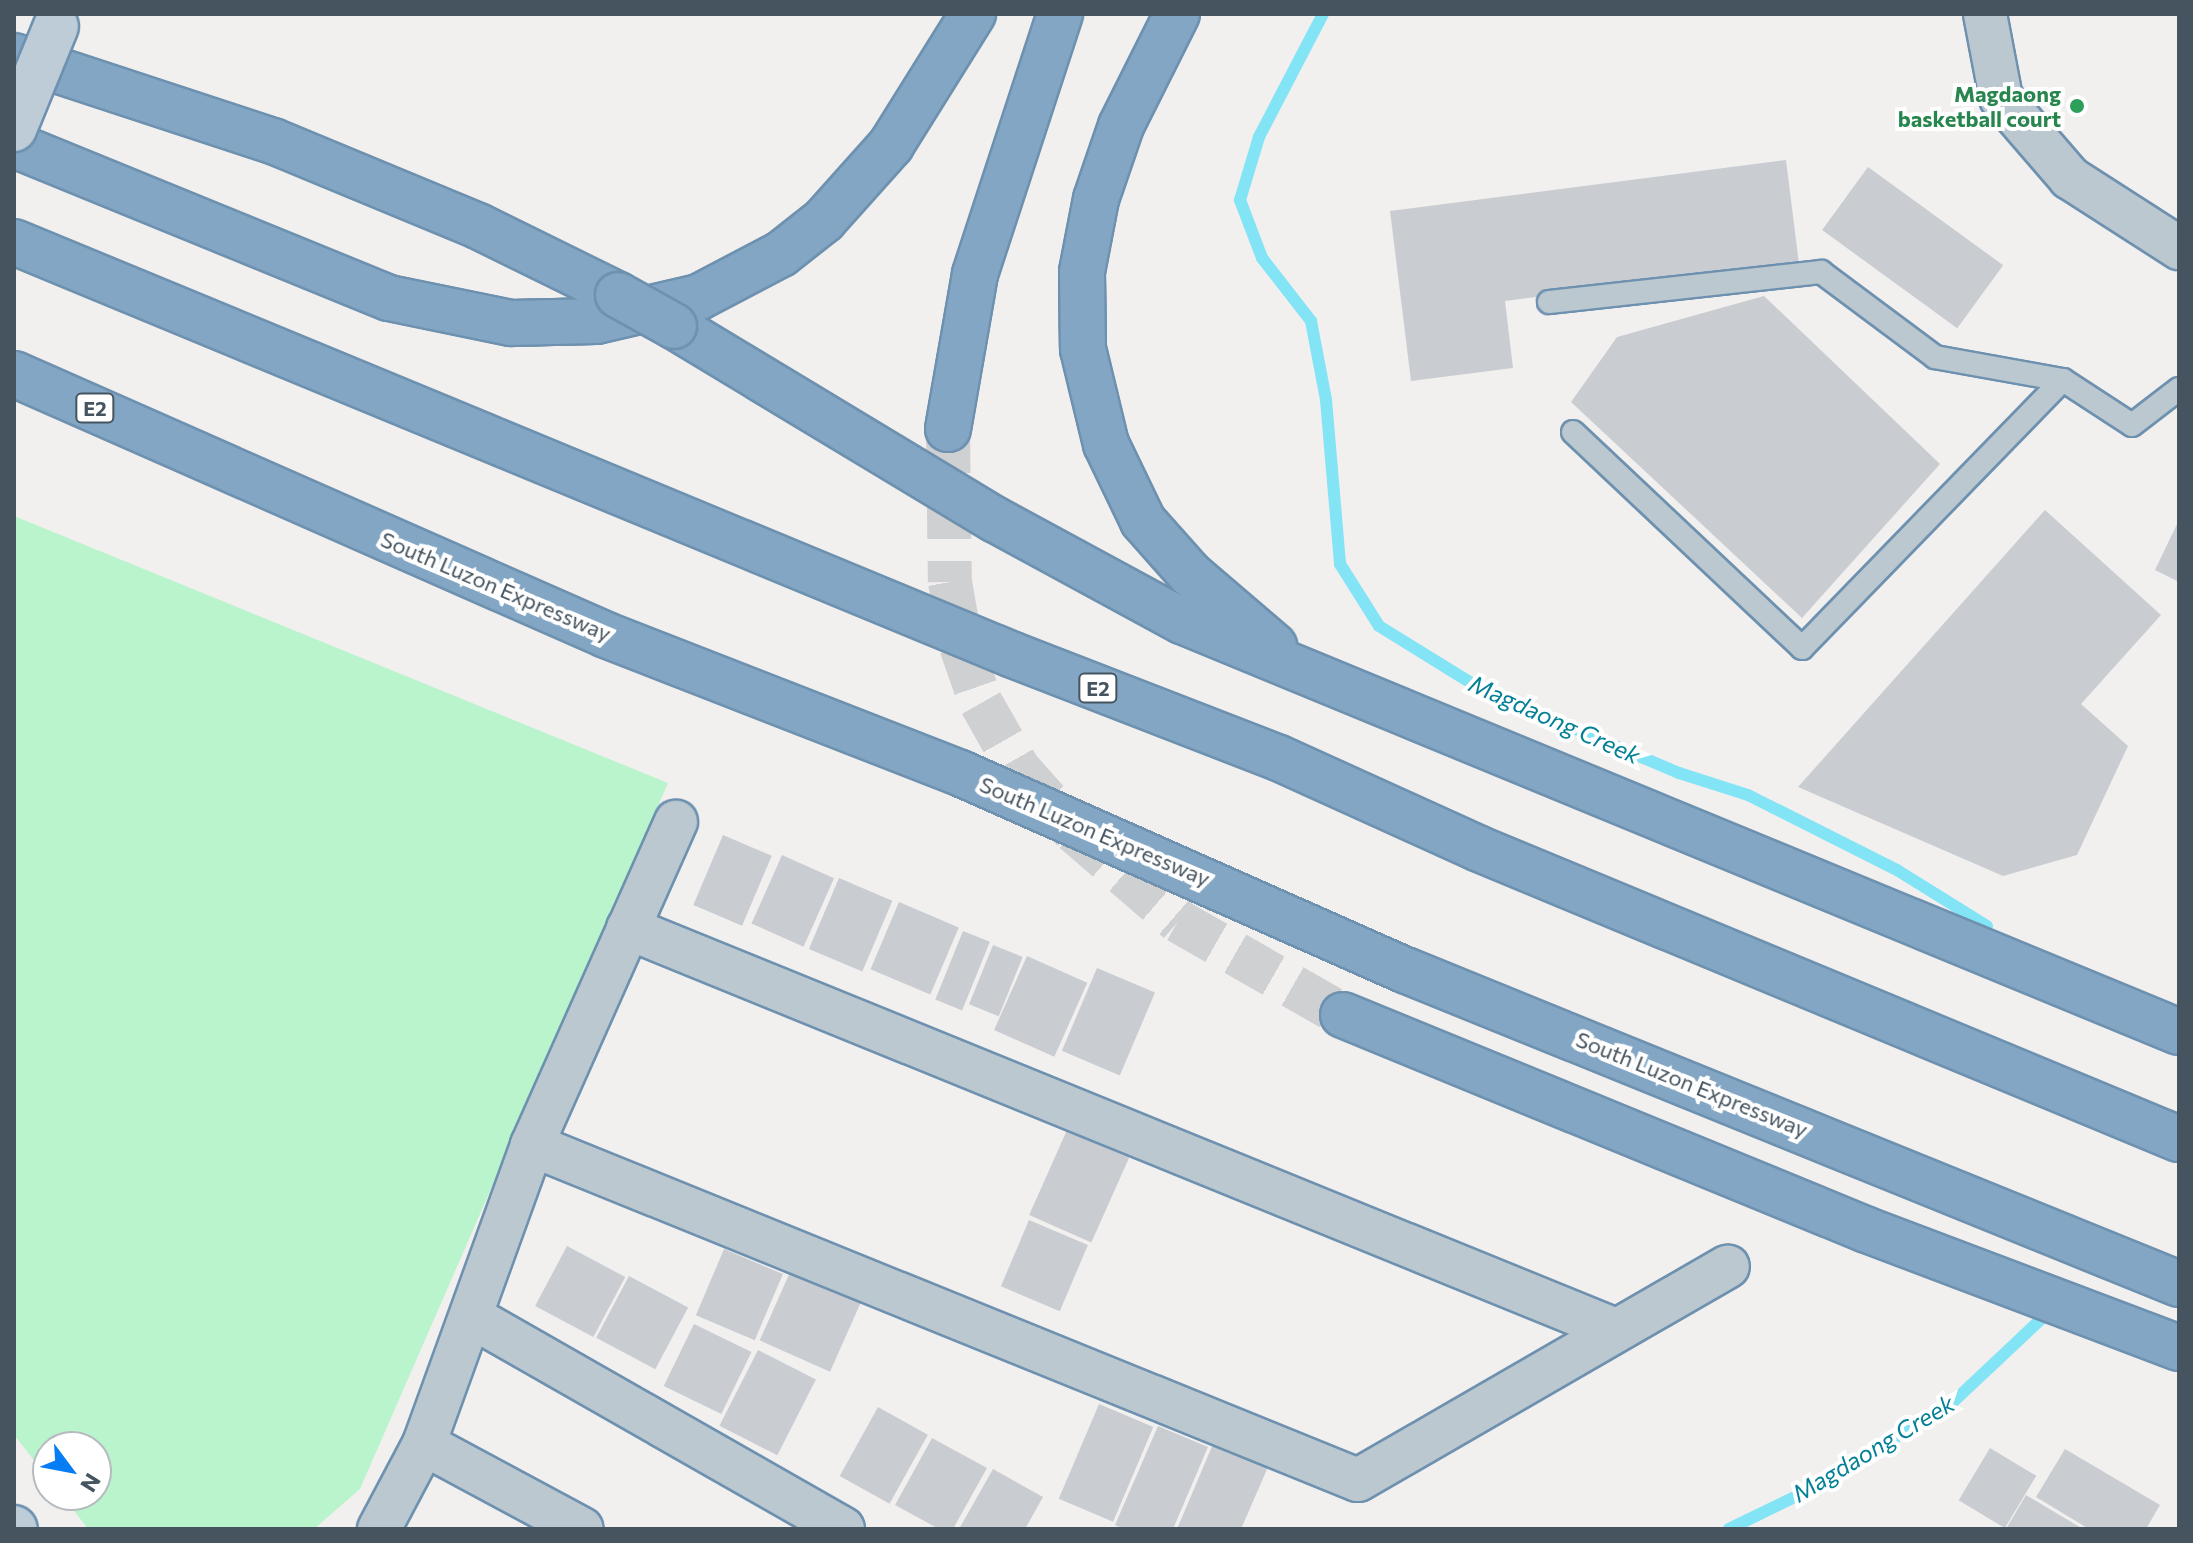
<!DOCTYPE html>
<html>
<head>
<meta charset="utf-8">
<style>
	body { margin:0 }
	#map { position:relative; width:2193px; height:1543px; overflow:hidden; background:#f2efef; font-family:Commissioner,sans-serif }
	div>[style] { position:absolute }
	.green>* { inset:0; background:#b9f4cc }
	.stream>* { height:12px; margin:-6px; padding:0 6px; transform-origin:6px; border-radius:6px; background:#82e4f5 }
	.building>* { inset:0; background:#c9cdd2; transform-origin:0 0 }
	.highway-tunnel>* { height:44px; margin-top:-22px; transform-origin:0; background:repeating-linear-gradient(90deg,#cfd0d2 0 44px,transparent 0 66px) }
	.roads { filter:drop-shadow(2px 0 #6d91af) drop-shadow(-2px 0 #6d91af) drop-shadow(0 2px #6d91af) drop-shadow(0 -2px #6d91af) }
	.lane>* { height:22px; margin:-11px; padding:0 11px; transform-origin:11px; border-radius:11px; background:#bbc8d0 }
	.street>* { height:42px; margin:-21px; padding:0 21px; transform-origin:21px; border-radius:21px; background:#bbc8d0 }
	.secondary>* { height:44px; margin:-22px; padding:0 22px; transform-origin:22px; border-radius:22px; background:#beccd8 }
	.highway>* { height:44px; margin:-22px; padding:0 22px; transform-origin:22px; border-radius:22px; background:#82a6c3 }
	.bridges { filter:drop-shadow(2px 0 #6d91af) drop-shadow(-2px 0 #6d91af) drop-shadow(0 2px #6d91af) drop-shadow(0 -2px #6d91af) }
	.secondary-bridge>* { height:44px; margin:-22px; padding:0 22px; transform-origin:22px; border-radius:22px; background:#beccd8 }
	.highway-bridge>* { height:44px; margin:-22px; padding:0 22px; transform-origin:22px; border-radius:22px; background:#82a6c3 }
	.dots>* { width:22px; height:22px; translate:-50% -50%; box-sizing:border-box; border:4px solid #fff; border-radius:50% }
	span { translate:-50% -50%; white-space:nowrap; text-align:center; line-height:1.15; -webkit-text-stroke:8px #fff; paint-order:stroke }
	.shield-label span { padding:2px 6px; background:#fff; border:2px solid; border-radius:6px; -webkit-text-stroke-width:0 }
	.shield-label { font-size:20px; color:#45545f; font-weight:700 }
	.leisure-label { font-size:22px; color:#27864d; font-weight:700 }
	.right { translate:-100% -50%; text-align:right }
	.street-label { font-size:22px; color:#45545f }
	.water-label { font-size:24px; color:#038096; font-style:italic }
	.frame { position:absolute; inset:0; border:16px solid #45545f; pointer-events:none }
	.north { position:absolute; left:32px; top:1431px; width:80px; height:80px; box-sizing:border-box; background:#fff; border:2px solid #b5bbbf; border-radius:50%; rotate:122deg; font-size:22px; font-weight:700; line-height:32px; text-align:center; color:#45545f }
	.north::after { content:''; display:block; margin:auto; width:28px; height:36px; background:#067df5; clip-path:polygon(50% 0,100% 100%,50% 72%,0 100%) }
</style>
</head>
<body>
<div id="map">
	<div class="green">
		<i style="clip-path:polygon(14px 516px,668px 783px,360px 1489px,314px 1529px,88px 1529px,62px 1495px,96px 1495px,96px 1447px,48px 1447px,48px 1478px,14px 1435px)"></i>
	</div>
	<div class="stream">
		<i style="left:1323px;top:14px;width:139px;rotate:117.5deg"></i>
		<i style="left:1259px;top:137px;width:66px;rotate:106.8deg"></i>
		<i style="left:1240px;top:200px;width:62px;rotate:69.2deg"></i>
		<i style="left:1262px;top:258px;width:80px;rotate:52.1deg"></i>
		<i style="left:1311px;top:321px;width:80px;rotate:79.2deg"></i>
		<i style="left:1326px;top:400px;width:165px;rotate:85.1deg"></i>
		<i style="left:1340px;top:564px;width:73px;rotate:57.8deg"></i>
		<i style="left:1379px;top:626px;width:120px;rotate:31.7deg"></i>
		<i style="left:1481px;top:689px;width:215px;rotate:23deg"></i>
		<i style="left:1679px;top:773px;width:72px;rotate:17.7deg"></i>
		<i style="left:1748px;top:795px;width:167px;rotate:26.7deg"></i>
		<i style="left:1897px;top:870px;width:106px;rotate:31.9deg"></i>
		<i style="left:1729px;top:1529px;width:96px;rotate:-26deg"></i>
		<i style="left:1815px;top:1487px;width:162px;rotate:-31.6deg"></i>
		<i style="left:1953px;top:1402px;width:121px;rotate:-43.3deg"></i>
	</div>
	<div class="building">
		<i style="clip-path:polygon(1786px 160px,1799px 264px,1505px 301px,1513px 368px,1411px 381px,1390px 211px)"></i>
		<i style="left:1868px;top:167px;width:167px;height:78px;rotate:36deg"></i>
		<i style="clip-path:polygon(1764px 296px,1940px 464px,1802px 618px,1571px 402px,1617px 337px)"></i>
		<i style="clip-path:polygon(2045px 510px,2161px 615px,2081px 704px,2128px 746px,2077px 855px,2003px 876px,1798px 787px)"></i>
		<i style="clip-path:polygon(2179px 520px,2179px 582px,2155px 570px)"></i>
		<i style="left:723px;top:835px;width:53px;height:76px;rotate:23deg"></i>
		<i style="left:782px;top:855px;width:57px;height:75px;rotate:24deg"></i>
		<i style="left:839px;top:878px;width:58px;height:77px;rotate:23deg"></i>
		<i style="left:899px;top:902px;width:65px;height:73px;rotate:23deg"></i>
		<i style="left:963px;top:931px;width:29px;height:74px;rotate:22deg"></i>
		<i style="left:993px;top:945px;width:32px;height:64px;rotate:22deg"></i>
		<i style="left:1027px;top:956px;width:66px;height:81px;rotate:24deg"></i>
		<i style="left:1097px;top:968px;width:63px;height:90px;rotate:23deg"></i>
		<i style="left:1067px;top:1130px;width:68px;height:93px;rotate:24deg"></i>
		<i style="left:1029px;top:1220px;width:64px;height:72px;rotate:23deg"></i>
		<i style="left:567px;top:1246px;width:66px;height:68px;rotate:28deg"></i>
		<i style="left:724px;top:1249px;width:64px;height:72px;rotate:23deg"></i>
		<i style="left:791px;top:1270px;width:77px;height:77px;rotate:24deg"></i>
		<i style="left:629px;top:1276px;width:67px;height:70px;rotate:28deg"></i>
		<i style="left:694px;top:1324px;width:64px;height:69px;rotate:26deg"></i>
		<i style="left:758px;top:1350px;width:65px;height:85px;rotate:27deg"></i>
		<i style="left:1099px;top:1404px;width:59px;height:103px;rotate:23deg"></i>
		<i style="left:878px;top:1407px;width:57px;height:79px;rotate:29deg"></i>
		<i style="clip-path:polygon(1158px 1426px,1208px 1447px,1173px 1529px,1124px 1529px,1115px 1525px)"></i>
		<i style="clip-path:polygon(932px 1438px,987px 1468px,953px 1529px,939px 1529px,895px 1505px)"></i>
		<i style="clip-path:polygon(1213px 1444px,1268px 1467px,1241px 1529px,1177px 1529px)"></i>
		<i style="left:1990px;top:1448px;width:54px;height:61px;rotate:31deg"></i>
		<i style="clip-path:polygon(2065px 1449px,2160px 1505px,2146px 1529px,2089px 1529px,2036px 1497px)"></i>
		<i style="clip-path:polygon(993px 1469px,1043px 1497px,1025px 1529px,959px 1529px)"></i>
		<i style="clip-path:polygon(2026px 1495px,2083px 1529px,2006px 1529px)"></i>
	</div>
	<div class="highway-tunnel">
		<i style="left:948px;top:429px;width:153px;rotate:89.3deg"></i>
		<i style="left:950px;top:582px;width:65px;rotate:80.2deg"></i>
		<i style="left:961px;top:646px;width:60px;rotate:70.7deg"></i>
		<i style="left:981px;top:703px;width:75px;rotate:60.4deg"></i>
		<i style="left:1018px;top:768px;width:84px;rotate:48.4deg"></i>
		<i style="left:1074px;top:831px;width:138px;rotate:40.9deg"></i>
		<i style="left:1178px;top:921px;width:190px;rotate:29.7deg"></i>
	</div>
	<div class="roads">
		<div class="lane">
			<i style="left:1549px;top:302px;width:274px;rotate:-6.3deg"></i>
			<i style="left:1821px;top:272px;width:142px;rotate:36.7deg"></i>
			<i style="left:1935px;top:357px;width:130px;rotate:10.2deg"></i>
			<i style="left:1573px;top:432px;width:315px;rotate:43.3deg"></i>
			<i style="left:1802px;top:648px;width:374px;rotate:-45.8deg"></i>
			<i style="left:2063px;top:380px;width:82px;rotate:33.1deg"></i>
			<i style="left:2132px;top:425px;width:59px;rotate:-37.5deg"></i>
		</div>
		<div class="street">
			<i style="left:1985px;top:14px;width:86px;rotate:79.2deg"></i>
			<i style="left:2001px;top:98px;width:106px;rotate:49.2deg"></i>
			<i style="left:2070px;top:178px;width:130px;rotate:32.7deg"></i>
			<i style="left:628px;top:928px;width:1063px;rotate:22.15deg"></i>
			<i style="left:532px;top:1145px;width:891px;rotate:22.08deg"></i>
			<i style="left:1358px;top:1480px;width:427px;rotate:-30deg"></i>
			<i style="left:472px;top:1317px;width:427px;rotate:29.7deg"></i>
			<i style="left:424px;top:1444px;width:179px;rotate:28.3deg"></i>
			<i style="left:379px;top:1529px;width:96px;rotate:-62.1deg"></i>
			<i style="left:424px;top:1444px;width:318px;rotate:-70.1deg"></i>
			<i style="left:532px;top:1145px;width:354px;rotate:-66deg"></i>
		</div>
		<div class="secondary">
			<i style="left:14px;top:1528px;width:1px;rotate:45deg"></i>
		</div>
		<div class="highway">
			<i style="left:1177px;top:14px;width:125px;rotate:116.6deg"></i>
			<i style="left:1121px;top:126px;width:77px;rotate:108.9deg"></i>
			<i style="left:1096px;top:199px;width:74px;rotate:100.9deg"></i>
			<i style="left:1082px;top:272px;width:77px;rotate:89.3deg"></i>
			<i style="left:1083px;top:349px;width:98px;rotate:76.4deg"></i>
			<i style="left:1106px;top:444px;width:85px;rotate:64.3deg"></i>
			<i style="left:1143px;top:521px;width:71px;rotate:48.4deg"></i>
			<i style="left:1190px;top:574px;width:111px;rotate:40.6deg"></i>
			<i style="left:14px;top:56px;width:273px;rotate:18.2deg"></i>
			<i style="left:273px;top:141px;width:222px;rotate:22.5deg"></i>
			<i style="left:478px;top:226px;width:156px;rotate:26.2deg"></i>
			<i style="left:14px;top:145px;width:405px;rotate:22.2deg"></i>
			<i style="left:389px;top:298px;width:125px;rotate:11.6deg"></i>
			<i style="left:511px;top:323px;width:85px;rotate:-1.3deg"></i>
			<i style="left:596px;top:321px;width:106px;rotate:-13.1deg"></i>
			<i style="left:699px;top:297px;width:93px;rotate:-27.7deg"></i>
			<i style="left:781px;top:254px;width:55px;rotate:-38.3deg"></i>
			<i style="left:824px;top:220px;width:101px;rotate:-48.2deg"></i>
			<i style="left:891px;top:145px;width:155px;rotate:-58deg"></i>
			<i style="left:14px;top:242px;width:1081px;rotate:22.46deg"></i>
			<i style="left:1013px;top:655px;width:285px;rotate:21.2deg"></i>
			<i style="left:1279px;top:758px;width:217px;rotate:24.4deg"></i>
			<i style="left:1477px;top:848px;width:760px;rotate:22.52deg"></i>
			<i style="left:674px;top:326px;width:376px;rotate:31.1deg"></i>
			<i style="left:996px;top:520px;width:212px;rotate:28.5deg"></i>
			<i style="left:1182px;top:621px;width:1078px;rotate:22.4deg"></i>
			<i style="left:14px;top:374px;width:647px;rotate:23.79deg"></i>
			<i style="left:606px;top:635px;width:380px;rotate:21.3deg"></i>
			<i style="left:960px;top:773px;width:487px;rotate:23.9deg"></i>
			<i style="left:1405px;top:970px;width:835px;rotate:22.08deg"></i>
			<i style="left:948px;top:429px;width:157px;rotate:-80.1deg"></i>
			<i style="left:975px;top:274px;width:274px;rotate:-71.9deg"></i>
			<i style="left:1343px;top:1015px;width:566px;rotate:22.31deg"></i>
			<i style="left:1867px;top:1230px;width:334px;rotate:20.7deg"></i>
		</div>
	</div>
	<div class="bridges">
		<div class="secondary-bridge">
			<i style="left:14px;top:129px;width:111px;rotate:-67.8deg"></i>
		</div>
		<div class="highway-bridge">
			<i style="left:618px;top:295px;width:64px;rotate:29deg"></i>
		</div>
	</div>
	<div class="dots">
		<i style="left:2077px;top:106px;background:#2e9e5b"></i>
	</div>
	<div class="shield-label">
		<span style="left:95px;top:408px">E2</span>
		<span style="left:1098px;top:688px">E2</span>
	</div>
	<div class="leisure-label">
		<span class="right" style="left:2061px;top:106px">Magdaong<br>basketball court</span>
	</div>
	<div class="street-label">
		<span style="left:496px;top:586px;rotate:23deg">South Luzon Expressway</span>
		<span style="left:1095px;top:831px;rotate:23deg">South Luzon Expressway</span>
		<span style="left:1692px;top:1084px;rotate:22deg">South Luzon Expressway</span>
	</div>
	<div class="water-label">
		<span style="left:1555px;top:719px;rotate:24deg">Magdaong Creek</span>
		<span style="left:1873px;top:1448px;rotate:-31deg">Magdaong Creek</span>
	</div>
	<div class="frame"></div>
	<div class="north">N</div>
</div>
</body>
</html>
